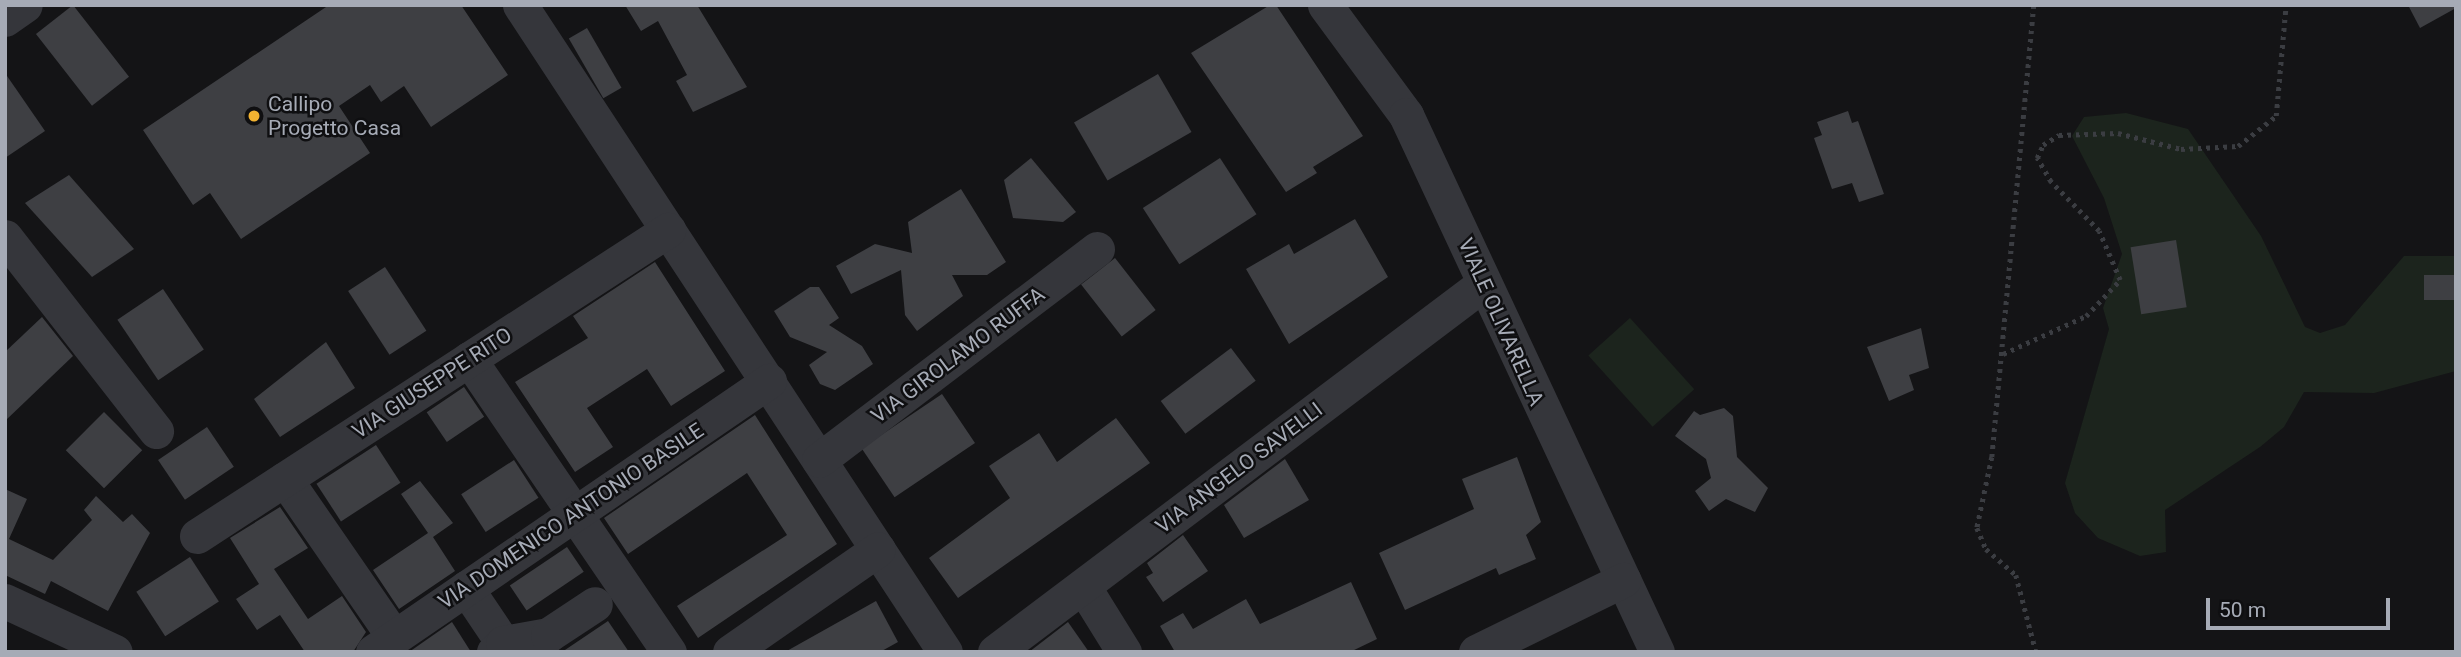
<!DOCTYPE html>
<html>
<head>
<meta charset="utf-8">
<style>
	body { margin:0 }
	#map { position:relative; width:2461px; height:657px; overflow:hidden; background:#141416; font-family:Roboto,sans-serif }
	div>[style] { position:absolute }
	.green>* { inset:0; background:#1c241d; transform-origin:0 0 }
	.building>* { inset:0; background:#3e3f43; transform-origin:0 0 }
	.path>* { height:4.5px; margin-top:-2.25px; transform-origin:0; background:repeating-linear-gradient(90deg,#3b3d42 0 3.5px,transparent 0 8.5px) }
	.minor>* { height:35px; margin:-17.5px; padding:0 17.5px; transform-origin:17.5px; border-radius:17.5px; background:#35363b }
	.dots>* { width:19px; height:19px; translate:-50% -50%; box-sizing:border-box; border:4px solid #0f0f11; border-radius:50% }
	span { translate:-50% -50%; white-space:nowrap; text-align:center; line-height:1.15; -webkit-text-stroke:5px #0f0f11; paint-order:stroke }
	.poi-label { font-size:21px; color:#a6abb6 }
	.left { translate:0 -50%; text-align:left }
	.street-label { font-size:21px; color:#a6abb6 }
	.frame { position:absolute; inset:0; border:7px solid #a6abb6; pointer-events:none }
	.scale { position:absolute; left:2206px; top:598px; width:184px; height:32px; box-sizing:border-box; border:4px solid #a6abb6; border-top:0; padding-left:9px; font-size:21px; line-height:24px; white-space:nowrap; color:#a6abb6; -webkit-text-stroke:5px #0f0f11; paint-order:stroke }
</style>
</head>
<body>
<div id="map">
	<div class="green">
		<i style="clip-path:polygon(2126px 113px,2188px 129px,2261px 236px,2305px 327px,2320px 333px,2345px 325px,2404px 256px,2456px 256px,2456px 371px,2374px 393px,2304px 392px,2284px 427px,2260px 447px,2165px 510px,2166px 552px,2140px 556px,2098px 538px,2075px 513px,2065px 483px,2109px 329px,2103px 308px,2122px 254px,2104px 198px,2072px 136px,2084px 117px)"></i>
		<i style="left:1630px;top:318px;width:96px;height:56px;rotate:48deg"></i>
	</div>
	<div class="building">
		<i style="left:73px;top:5px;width:91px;height:47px;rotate:52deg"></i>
		<i style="clip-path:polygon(329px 5px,461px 5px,508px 75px,431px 127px,404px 86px,381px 102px,370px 85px,339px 106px,370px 153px,241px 239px,210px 193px,193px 205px,143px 130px)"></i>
		<i style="clip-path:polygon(625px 5px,697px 5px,747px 87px,693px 112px,676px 81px,687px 75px,658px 21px,641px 31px)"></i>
		<i style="clip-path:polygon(1270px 5px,1276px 5px,1363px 136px,1313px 167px,1317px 173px,1286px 192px,1191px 53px)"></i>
		<i style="clip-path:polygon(2408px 5px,2456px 5px,2456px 8px,2420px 28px)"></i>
		<i style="left:587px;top:28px;width:69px;height:21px;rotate:60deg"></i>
		<i style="clip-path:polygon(5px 73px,45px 131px,5px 158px)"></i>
		<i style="left:1158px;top:74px;width:67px;height:97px;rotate:60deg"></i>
		<i style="clip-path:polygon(1848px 111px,1852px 123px,1858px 121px,1884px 194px,1859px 202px,1852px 183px,1832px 189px,1814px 138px,1822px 135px,1817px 122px)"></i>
		<i style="clip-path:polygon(1031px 158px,1076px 212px,1063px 222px,1013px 218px,1004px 180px)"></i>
		<i style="left:1220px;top:158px;width:67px;height:92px;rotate:57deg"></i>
		<i style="clip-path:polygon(69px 175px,134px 249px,92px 277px,25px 203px)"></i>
		<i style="clip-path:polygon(961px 189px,1006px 262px,987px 275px,952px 275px,963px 296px,917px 331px,905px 315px,901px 270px,851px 294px,836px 266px,875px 244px,912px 253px,908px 222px)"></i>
		<i style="clip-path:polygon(1355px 219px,1388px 277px,1289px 344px,1246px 269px,1289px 244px,1294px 254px)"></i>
		<i style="left:2176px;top:240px;width:68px;height:46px;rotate:81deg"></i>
		<i style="left:1115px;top:258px;width:66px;height:43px;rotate:52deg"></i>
		<i style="clip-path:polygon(655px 262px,725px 371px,671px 406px,647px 369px,587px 408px,613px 447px,575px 472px,515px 382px,588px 338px,573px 316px)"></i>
		<i style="left:385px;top:267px;width:76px;height:44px;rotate:57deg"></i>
		<i style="left:2424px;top:275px;width:32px;height:25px"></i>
		<i style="clip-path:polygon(810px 287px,819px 287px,839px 318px,829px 325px,862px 346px,873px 364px,835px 390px,820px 384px,809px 365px,827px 352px,790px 337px,774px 311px)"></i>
		<i style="left:163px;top:289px;width:73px;height:55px;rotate:56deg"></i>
		<i style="clip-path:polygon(42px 317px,73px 356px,5px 421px,5px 352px)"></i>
		<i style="clip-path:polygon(1921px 328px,1929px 368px,1909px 375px,1914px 390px,1889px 401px,1867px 347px)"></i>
		<i style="clip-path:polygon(326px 342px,355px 388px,280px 437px,254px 399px)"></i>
		<i style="left:1231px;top:348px;width:41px;height:88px;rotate:53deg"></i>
		<i style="left:464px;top:387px;width:36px;height:45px;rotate:56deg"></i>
		<i style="left:942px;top:394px;width:59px;height:97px;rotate:56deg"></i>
		<i style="clip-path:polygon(1724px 408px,1733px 416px,1737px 457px,1768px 488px,1755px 512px,1726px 499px,1709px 511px,1695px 491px,1711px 478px,1706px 459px,1675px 436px,1694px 411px,1700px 415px)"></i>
		<i style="left:104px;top:412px;width:54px;height:54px;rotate:45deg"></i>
		<i style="clip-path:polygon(755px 415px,837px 544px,698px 638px,677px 606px,787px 535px,747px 473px,628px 554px,604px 518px)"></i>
		<i style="clip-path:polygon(1116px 418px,1150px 463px,958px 598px,929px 558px,1010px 498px,989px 466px,1039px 433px,1057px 462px)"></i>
		<i style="left:207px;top:427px;width:48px;height:59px;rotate:56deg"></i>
		<i style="left:376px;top:445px;width:45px;height:71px;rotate:57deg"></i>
		<i style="clip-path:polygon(1517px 457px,1541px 522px,1526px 535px,1536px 559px,1499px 575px,1496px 568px,1405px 610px,1379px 553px,1474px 509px,1462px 479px)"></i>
		<i style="clip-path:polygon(1285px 459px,1309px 500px,1244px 538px,1224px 505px)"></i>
		<i style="left:514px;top:460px;width:45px;height:63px;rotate:57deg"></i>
		<i style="clip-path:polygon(420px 481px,453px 523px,433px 537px,455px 571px,399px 609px,373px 570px,428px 533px,401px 494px)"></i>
		<i style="clip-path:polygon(5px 489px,27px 499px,9px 539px,53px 560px,92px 520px,84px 510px,96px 496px,123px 522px,132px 514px,150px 533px,108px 611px,51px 581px,45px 594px,5px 575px)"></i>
		<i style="clip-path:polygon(280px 507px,308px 548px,274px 569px,308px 619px,342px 596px,366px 632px,353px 652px,305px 652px,280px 615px,257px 630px,236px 599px,259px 584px,230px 538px)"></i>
		<i style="clip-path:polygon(1183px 535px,1208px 571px,1163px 602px,1146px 577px,1153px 573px,1147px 563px)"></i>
		<i style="left:567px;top:547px;width:30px;height:69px;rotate:56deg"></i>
		<i style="left:190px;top:557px;width:53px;height:64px;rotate:57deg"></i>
		<i style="clip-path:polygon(1351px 582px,1377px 639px,1350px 652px,1175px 652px,1160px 626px,1183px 613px,1193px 629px,1246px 599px,1260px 624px)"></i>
		<i style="clip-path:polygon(876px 601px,898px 642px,880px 652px,785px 652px)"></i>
		<i style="clip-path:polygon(608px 621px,629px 652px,562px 652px)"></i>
		<i style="clip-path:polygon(452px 622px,471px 652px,409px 652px)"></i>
		<i style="clip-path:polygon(1068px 622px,1089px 652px,1029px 652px)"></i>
	</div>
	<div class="path">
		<i style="left:2034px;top:5px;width:454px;rotate:95.3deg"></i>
		<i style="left:1992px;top:457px;width:73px;rotate:101.9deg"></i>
		<i style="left:1977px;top:528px;width:23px;rotate:67deg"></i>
		<i style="left:1986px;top:549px;width:40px;rotate:41deg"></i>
		<i style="left:2016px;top:575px;width:80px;rotate:75.4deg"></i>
		<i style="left:2003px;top:354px;width:91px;rotate:-24.6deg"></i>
		<i style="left:2086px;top:316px;width:50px;rotate:-46.6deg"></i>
		<i style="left:2120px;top:280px;width:53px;rotate:-113.2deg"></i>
		<i style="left:2099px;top:231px;width:69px;rotate:-134.4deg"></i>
		<i style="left:2051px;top:182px;width:28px;rotate:-120deg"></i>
		<i style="left:2037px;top:158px;width:14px;rotate:-65deg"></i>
		<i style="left:2043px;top:145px;width:19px;rotate:-32deg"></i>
		<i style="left:2059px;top:135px;width:59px;rotate:-1.9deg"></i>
		<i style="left:2118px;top:133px;width:65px;rotate:14.3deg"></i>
		<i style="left:2181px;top:149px;width:57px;rotate:-3deg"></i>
		<i style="left:2238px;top:146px;width:48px;rotate:-38.3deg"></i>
		<i style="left:2276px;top:116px;width:111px;rotate:-84.9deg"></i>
	</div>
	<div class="minor">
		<i style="left:520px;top:5px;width:774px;rotate:56.7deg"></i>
		<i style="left:1325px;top:5px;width:137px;rotate:53.6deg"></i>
		<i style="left:1406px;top:115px;width:593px;rotate:64.95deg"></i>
		<i style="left:5px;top:19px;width:24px;rotate:-35deg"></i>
		<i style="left:5px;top:237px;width:246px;rotate:52.1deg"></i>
		<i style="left:469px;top:359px;width:355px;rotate:55.7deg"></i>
		<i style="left:819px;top:460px;width:349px;rotate:-37.2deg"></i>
		<i style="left:285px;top:479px;width:192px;rotate:55.4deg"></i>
		<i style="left:197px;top:536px;width:562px;rotate:-33.01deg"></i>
		<i style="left:1083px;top:586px;width:78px;rotate:58.2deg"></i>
		<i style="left:466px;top:588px;width:66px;rotate:56.1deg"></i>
		<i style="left:503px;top:643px;width:13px;rotate:135deg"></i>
		<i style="left:5px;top:601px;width:121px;rotate:24.9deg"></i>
		<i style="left:503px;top:643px;width:46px;rotate:-10.1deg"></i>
		<i style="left:548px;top:635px;width:56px;rotate:-33.4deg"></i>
		<i style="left:373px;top:652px;width:480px;rotate:-34.4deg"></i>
		<i style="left:730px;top:652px;width:180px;rotate:-34.8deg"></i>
		<i style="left:995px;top:652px;width:611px;rotate:-37.02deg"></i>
		<i style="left:1476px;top:652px;width:164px;rotate:-26.1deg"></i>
	</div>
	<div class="dots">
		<i style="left:254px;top:116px;background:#f1b231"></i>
	</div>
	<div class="poi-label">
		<span class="left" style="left:268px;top:116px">Callipo<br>Progetto Casa</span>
	</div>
	<div class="street-label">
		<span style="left:1501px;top:322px;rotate:66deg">VIALE OLIVARELLA</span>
		<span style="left:958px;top:355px;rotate:-37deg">VIA GIROLAMO RUFFA</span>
		<span style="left:432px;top:383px;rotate:-33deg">VIA GIUSEPPE RITO</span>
		<span style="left:1239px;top:468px;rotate:-37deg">VIA ANGELO SAVELLI</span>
		<span style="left:571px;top:516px;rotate:-34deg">VIA DOMENICO ANTONIO BASILE</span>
	</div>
	<div class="frame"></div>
	<div class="scale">50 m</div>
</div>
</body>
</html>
